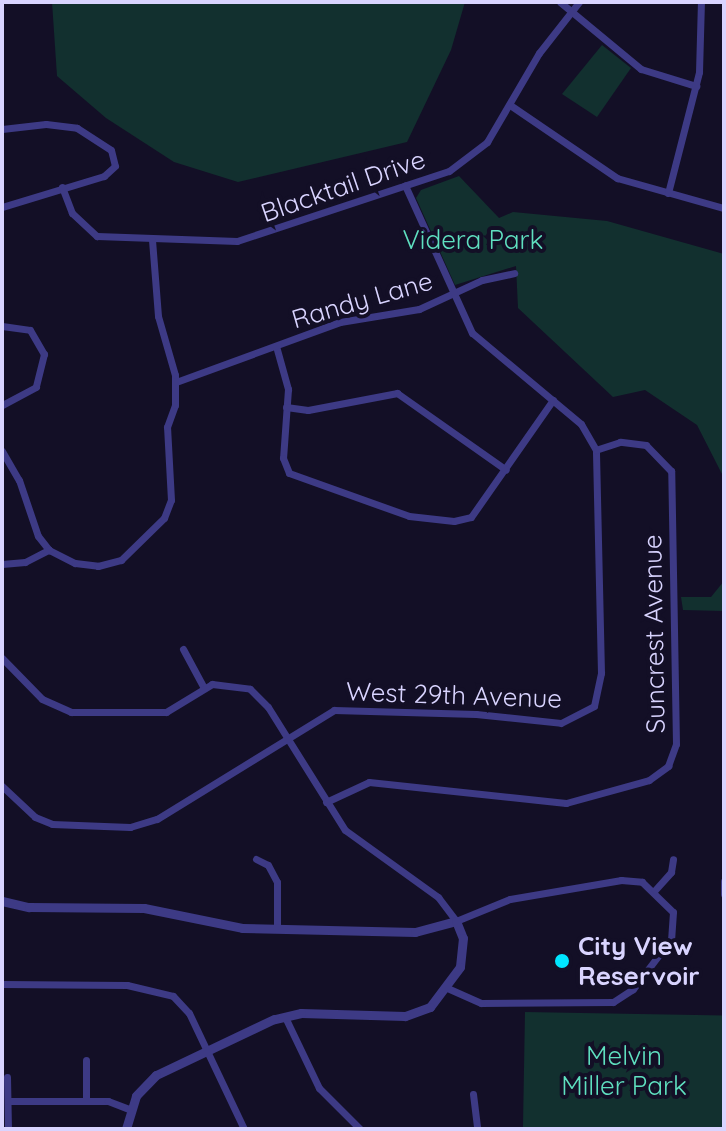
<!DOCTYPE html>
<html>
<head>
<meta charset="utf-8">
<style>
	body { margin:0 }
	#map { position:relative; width:726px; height:1131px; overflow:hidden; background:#130f26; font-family:Quicksand,sans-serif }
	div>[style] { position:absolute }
	.green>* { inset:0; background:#12302f; transform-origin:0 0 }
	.minor>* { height:7px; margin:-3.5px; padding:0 3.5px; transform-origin:3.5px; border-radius:3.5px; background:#3d3a85 }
	.tertiary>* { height:9px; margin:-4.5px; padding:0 4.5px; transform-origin:4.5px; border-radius:4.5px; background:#3d3a85 }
	.dots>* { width:22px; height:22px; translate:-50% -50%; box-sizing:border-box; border:4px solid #130f26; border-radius:50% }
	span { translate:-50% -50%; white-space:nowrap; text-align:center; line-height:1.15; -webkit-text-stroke:8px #130f26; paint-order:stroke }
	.street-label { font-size:26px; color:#d9d4ff }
	.park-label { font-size:26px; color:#5fe0c0 }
	.poi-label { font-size:26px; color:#d9d4ff; font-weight:700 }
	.left { translate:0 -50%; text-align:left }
	.frame { position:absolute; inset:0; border:4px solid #d9d4ff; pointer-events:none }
</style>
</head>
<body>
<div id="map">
	<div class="green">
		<i style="clip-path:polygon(52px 2px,465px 2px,451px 50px,407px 142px,238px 182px,174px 162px,106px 118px,57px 76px)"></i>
		<i style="clip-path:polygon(602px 45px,631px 68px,597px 117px,562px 94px)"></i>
		<i style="clip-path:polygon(459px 176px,499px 218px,513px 212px,607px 221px,724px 254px,724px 611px,683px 610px,681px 597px,711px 597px,724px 581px,723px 476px,697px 425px,645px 390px,613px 397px,518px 308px,516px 266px,455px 285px,416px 198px,421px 190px)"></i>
		<i style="left:525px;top:1012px;width:199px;height:117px;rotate:1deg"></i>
	</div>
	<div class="minor">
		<i style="left:560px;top:2px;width:105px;rotate:39.6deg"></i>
		<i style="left:641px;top:69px;width:58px;rotate:17.2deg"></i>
		<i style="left:510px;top:105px;width:130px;rotate:34.3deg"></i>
		<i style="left:617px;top:178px;width:111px;rotate:15.7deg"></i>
		<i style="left:2px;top:129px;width:44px;rotate:-6.5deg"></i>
		<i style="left:46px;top:124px;width:31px;rotate:7deg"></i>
		<i style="left:77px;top:128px;width:40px;rotate:32.9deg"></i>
		<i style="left:111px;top:150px;width:16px;rotate:76deg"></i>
		<i style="left:115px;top:166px;width:15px;rotate:138deg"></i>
		<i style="left:104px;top:176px;width:107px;rotate:163.1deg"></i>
		<i style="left:62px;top:187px;width:28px;rotate:69deg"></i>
		<i style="left:72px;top:213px;width:34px;rotate:43deg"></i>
		<i style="left:97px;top:236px;width:140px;rotate:2deg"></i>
		<i style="left:237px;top:241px;width:223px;rotate:-18.3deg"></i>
		<i style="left:449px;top:171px;width:48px;rotate:-37.3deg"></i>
		<i style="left:487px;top:142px;width:103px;rotate:-59.7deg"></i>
		<i style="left:539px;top:53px;width:65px;rotate:-51.9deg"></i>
		<i style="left:668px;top:193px;width:125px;rotate:-75.6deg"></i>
		<i style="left:699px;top:72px;width:70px;rotate:-88.4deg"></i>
		<i style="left:2px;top:326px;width:28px;rotate:8deg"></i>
		<i style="left:30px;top:330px;width:28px;rotate:60deg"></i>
		<i style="left:44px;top:354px;width:34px;rotate:104deg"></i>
		<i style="left:36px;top:387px;width:38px;rotate:152deg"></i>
		<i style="left:276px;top:346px;width:45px;rotate:74.4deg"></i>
		<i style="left:288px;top:389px;width:69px;rotate:94.1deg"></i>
		<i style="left:283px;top:458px;width:16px;rotate:68deg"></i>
		<i style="left:289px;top:473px;width:127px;rotate:19.7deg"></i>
		<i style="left:409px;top:516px;width:45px;rotate:6.3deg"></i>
		<i style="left:454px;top:521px;width:17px;rotate:-13deg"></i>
		<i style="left:471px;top:517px;width:143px;rotate:-55deg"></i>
		<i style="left:176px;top:382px;width:175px;rotate:-20.1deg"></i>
		<i style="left:340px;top:322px;width:80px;rotate:-9.3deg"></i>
		<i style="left:419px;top:309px;width:69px;rotate:-24.7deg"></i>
		<i style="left:482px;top:280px;width:33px;rotate:-12deg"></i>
		<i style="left:286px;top:407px;width:22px;rotate:8deg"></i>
		<i style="left:308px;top:410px;width:91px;rotate:-10.8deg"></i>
		<i style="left:397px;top:393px;width:133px;rotate:35.2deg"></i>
		<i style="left:2px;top:451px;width:34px;rotate:60deg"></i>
		<i style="left:19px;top:480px;width:59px;rotate:71.3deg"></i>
		<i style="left:38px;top:536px;width:18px;rotate:52deg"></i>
		<i style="left:49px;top:550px;width:29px;rotate:27deg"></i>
		<i style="left:75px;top:563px;width:23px;rotate:7deg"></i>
		<i style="left:98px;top:566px;width:24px;rotate:-15deg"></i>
		<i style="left:121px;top:560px;width:60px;rotate:-44.3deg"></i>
		<i style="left:164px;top:518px;width:19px;rotate:-69deg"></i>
		<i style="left:171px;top:500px;width:73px;rotate:-93.1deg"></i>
		<i style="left:167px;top:427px;width:23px;rotate:-70deg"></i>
		<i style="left:175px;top:405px;width:30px;rotate:-90deg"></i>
		<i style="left:175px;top:375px;width:61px;rotate:-106.1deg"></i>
		<i style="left:158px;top:316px;width:76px;rotate:-94.5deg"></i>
		<i style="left:2px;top:564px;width:23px;rotate:-5deg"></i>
		<i style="left:25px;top:562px;width:27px;rotate:-27deg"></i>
		<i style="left:183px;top:649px;width:44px;rotate:61.7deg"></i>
		<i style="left:2px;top:658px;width:57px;rotate:45.7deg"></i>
		<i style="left:42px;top:699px;width:32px;rotate:24deg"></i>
		<i style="left:71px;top:712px;width:95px"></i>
		<i style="left:166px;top:712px;width:54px;rotate:-31.3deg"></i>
		<i style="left:212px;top:684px;width:38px;rotate:7deg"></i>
		<i style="left:250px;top:689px;width:25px;rotate:45deg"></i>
		<i style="left:268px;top:707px;width:145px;rotate:58deg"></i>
		<i style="left:345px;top:830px;width:115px;rotate:35.8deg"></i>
		<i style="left:438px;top:897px;width:30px;rotate:53deg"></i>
		<i style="left:456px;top:921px;width:58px;rotate:-22.2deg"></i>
		<i style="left:510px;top:899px;width:113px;rotate:-9.7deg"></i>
		<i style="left:621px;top:880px;width:21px;rotate:5deg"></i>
		<i style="left:642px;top:882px;width:43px;rotate:44.1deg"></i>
		<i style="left:673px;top:912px;width:27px;rotate:94deg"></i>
		<i style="left:671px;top:939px;width:63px;rotate:127.2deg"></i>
		<i style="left:633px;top:989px;width:24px;rotate:147deg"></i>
		<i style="left:613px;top:1002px;width:132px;rotate:179.6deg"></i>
		<i style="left:481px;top:1003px;width:37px;rotate:-156deg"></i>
		<i style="left:2px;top:786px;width:45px;rotate:43.2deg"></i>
		<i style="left:35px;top:817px;width:18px;rotate:22deg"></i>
		<i style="left:52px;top:824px;width:78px;rotate:2.2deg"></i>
		<i style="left:130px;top:827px;width:28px;rotate:-17deg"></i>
		<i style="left:157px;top:819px;width:208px;rotate:-31.6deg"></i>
		<i style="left:334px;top:710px;width:142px;rotate:1.6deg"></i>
		<i style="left:476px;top:714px;width:85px;rotate:6deg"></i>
		<i style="left:561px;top:723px;width:37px;rotate:-27deg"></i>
		<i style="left:594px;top:706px;width:34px;rotate:-78deg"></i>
		<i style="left:601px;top:673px;width:223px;rotate:-91.3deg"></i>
		<i style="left:596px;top:450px;width:30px;rotate:-120deg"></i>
		<i style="left:581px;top:424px;width:142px;rotate:-140.1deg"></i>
		<i style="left:472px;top:333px;width:162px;rotate:-114.4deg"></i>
		<i style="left:326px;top:802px;width:47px;rotate:-24.9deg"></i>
		<i style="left:369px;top:782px;width:198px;rotate:6.1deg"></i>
		<i style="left:566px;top:803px;width:86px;rotate:-15.5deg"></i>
		<i style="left:649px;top:780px;width:24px;rotate:-36deg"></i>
		<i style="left:668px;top:766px;width:23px;rotate:-70deg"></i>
		<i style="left:676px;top:744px;width:273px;rotate:-91deg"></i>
		<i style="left:671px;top:471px;width:36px;rotate:-134deg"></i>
		<i style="left:646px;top:445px;width:26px;rotate:-173deg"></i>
		<i style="left:620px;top:442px;width:25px;rotate:162deg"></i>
		<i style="left:256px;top:859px;width:13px;rotate:27deg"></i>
		<i style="left:268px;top:865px;width:19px;rotate:62deg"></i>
		<i style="left:277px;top:882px;width:47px;rotate:90deg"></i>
		<i style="left:724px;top:881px;width:13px;rotate:90deg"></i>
		<i style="left:655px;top:890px;width:24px;rotate:-48deg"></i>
		<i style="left:671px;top:872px;width:13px;rotate:-81deg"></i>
		<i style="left:2px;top:984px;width:125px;rotate:0.5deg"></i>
		<i style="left:127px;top:985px;width:47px;rotate:13.4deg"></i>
		<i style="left:173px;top:996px;width:23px;rotate:47deg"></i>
		<i style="left:189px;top:1013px;width:128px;rotate:64.6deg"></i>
		<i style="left:285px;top:1017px;width:79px;rotate:64.4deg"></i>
		<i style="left:319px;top:1088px;width:58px;rotate:45deg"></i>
		<i style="left:86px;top:1060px;width:41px;rotate:90deg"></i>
		<i style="left:7px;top:1077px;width:52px;rotate:88.9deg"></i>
		<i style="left:473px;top:1094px;width:35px;rotate:83deg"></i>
		<i style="left:8px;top:1101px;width:100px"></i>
		<i style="left:108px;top:1101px;width:22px;rotate:21deg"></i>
	</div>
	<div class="tertiary">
		<i style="left:2px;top:901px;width:28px;rotate:13deg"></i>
		<i style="left:29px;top:907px;width:115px;rotate:0.5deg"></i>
		<i style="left:144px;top:908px;width:100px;rotate:11.5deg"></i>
		<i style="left:242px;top:928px;width:173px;rotate:1.3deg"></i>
		<i style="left:415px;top:932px;width:42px;rotate:-15deg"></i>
		<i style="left:456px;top:921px;width:18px;rotate:68deg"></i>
		<i style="left:463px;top:938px;width:29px;rotate:96deg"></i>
		<i style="left:460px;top:967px;width:50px;rotate:126.9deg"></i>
		<i style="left:430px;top:1007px;width:27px;rotate:160deg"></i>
		<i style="left:405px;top:1016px;width:104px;rotate:-178.3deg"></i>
		<i style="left:301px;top:1013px;width:28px;rotate:167deg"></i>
		<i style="left:274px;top:1019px;width:131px;rotate:154.6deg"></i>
		<i style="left:156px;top:1075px;width:29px;rotate:134deg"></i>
		<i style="left:136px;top:1096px;width:34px;rotate:107deg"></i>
	</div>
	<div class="dots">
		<i style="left:562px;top:961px;background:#00e5ff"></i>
	</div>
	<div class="street-label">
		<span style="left:343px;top:186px;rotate:-19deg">Blacktail Drive</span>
		<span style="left:362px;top:300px;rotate:-16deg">Randy Lane</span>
		<span style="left:654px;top:634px;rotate:-91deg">Suncrest Avenue</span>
		<span style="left:454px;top:695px;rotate:2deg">West 29th Avenue</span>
	</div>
	<div class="park-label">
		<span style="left:473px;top:240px">Videra Park</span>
		<span style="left:624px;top:1071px">Melvin<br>Miller Park</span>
	</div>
	<div class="poi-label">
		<span class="left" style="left:578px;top:961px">City View<br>Reservoir</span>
	</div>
	<div class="frame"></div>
</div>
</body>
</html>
